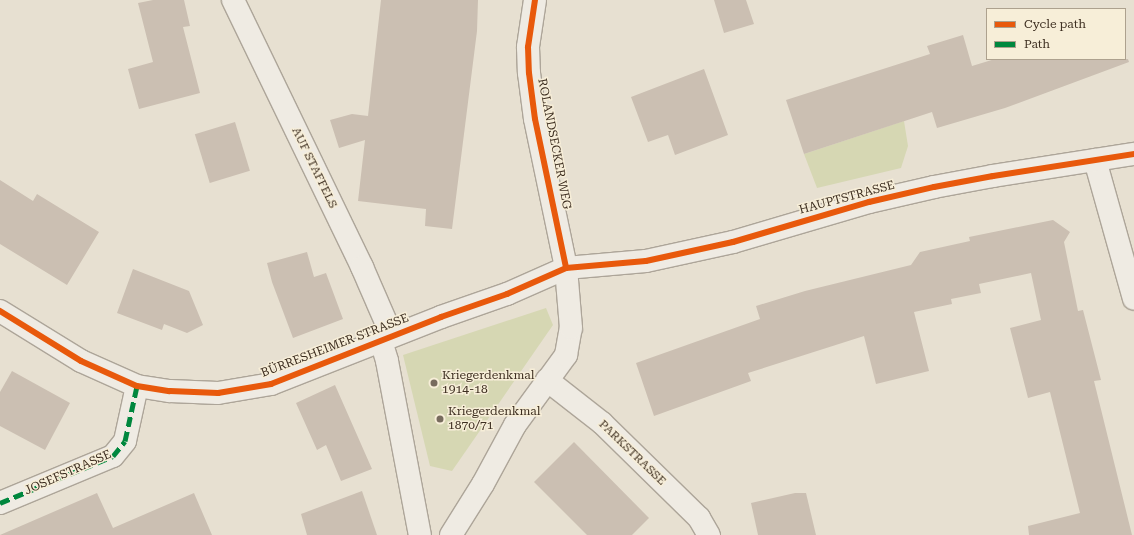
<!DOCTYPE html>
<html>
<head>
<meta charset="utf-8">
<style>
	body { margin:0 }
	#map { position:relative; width:1134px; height:535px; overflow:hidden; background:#e7e0d1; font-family:"Roboto Serif",serif }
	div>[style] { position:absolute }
	.green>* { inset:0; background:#d6d7b3 }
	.building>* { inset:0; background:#cbbfb2; transform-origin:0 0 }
	.roads { filter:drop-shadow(1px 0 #ada599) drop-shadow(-1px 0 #ada599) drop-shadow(0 1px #ada599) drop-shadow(0 -1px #ada599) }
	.minor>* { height:22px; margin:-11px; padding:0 11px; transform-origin:11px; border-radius:11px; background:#efebe3 }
	.tertiary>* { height:22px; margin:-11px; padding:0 11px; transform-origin:11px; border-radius:11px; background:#efebe3 }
	.quiet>* { height:5px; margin-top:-2.5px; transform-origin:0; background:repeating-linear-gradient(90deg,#00873e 0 10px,transparent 0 15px) }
	.cycleway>* { height:6px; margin:-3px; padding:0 3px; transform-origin:3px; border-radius:3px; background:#e8590c }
	.dots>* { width:11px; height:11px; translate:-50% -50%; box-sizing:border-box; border:2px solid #f7eed8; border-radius:50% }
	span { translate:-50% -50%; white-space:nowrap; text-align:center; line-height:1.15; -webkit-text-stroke:3px #f7eed8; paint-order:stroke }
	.street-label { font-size:12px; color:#3d2e20 }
	.poi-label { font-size:12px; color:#3d2e20 }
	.left { translate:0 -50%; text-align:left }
	.legend { position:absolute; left:986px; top:8px; width:140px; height:52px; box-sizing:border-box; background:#f7eed8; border:1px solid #ada18e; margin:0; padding:5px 7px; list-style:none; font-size:12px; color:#3d2e20 }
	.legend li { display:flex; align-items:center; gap:8px; height:20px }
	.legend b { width:20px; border:1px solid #ada18e }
</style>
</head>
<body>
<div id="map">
	<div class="green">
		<i style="clip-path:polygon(904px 121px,908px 146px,901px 168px,817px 188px,804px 154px)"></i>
		<i style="clip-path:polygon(546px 308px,553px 325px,452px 471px,430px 466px,403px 355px)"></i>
	</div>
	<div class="building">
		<i style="clip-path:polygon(153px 0,184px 0,190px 26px,183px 27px,200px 93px,139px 109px,128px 69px,153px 62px,138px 3px)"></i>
		<i style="clip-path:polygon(381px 0,478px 0,477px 31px,452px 229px,425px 226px,426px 209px,358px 201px,365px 140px,339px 148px,330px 120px,352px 114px,368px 116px)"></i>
		<i style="clip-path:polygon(714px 0,746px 0,754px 24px,724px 33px)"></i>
		<i style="clip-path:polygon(963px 35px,972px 66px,995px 59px,1128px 59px,1129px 62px,1005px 108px,937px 128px,932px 112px,804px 154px,786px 100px,930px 54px,927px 46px)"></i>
		<i style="clip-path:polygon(704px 69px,728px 135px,675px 155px,668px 135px,648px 142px,631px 97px)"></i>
		<i style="left:235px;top:122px;width:51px;height:42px;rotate:73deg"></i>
		<i style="clip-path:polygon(0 180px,33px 201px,37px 194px,99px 232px,67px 285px,0 244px)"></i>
		<i style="clip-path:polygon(1053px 220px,1070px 232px,1064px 242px,1078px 311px,1083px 310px,1101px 380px,1094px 381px,1132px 535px,1029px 535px,1028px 526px,1080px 513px,1050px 392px,1028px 398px,1010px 328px,1041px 320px,1031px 273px,979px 284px,981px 293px,951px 299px,952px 304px,914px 312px,929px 371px,876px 384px,864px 336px,748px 373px,751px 381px,654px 416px,636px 363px,760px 319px,756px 306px,805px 291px,911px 265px,920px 252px,970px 241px,969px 237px)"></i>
		<i style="clip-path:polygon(307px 252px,314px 277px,326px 273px,343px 319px,293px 338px,272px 282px,267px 263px)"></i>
		<i style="clip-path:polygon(133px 269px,189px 291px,203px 325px,187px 333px,164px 324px,162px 330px,117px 313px)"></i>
		<i style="clip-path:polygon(12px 371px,70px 403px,45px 450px,0 426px,0 392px)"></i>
		<i style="clip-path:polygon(335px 385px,372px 469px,341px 481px,326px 445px,317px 450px,296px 403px)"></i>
		<i style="clip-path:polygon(574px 442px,649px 518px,632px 535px,587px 535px,534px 482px)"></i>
		<i style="clip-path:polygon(362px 491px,377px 535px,307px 535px,301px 514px)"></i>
		<i style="clip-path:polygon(97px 493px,113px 528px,194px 493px,212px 535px,0 535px)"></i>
		<i style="clip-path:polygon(795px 493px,806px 493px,816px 535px,758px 535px,751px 503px)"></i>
	</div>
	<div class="roads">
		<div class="minor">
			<i style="left:233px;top:0;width:297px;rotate:64.2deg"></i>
			<i style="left:362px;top:267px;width:75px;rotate:66.5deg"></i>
			<i style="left:1095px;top:160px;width:144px;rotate:74.3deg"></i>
			<i style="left:0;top:311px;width:95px;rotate:31.7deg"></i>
			<i style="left:81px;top:361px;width:61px;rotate:24.1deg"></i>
			<i style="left:137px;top:386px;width:33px;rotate:9deg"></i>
			<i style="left:170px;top:391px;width:48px;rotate:2.4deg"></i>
			<i style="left:218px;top:393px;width:54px;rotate:-9.6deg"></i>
			<i style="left:271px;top:384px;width:183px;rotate:-21.5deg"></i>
			<i style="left:441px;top:317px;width:70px;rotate:-19.2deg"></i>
			<i style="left:507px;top:294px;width:64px;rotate:-23.8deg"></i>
			<i style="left:566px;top:268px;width:80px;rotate:-5deg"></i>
			<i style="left:646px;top:261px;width:89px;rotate:-12.3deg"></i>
			<i style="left:733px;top:242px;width:142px;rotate:-16.4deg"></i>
			<i style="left:869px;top:202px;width:67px;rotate:-13deg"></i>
			<i style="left:934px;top:187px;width:60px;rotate:-10.6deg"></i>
			<i style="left:993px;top:176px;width:143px;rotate:-8.9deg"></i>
			<i style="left:381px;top:341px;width:21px;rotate:73deg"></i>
			<i style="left:387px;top:361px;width:177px;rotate:79.3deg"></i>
			<i style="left:547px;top:380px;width:70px;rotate:38deg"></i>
			<i style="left:602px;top:423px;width:136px;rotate:44.4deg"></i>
			<i style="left:699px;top:518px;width:20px;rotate:60deg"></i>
			<i style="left:0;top:503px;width:122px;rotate:-22.6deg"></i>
			<i style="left:113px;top:456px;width:19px;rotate:-51deg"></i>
			<i style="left:125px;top:441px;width:56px;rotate:-77.7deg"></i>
			<i style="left:451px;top:535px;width:60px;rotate:-57.9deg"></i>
			<i style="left:483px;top:484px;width:67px;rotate:-61.5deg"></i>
			<i style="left:515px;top:425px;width:87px;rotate:-53.9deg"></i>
			<i style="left:566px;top:355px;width:27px;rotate:-80deg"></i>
			<i style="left:571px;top:328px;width:60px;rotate:-94.8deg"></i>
		</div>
		<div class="tertiary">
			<i style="left:535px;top:0;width:48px;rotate:98.5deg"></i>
			<i style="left:528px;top:47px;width:26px;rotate:88deg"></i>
			<i style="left:529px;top:73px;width:46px;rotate:82.6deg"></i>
			<i style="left:535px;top:119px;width:152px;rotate:78.2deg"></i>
		</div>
	</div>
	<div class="quiet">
		<i style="left:0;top:503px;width:122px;rotate:-22.6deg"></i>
		<i style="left:113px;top:456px;width:19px;rotate:-51deg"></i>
		<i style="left:125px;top:441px;width:56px;rotate:-77.7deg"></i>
	</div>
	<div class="cycleway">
		<i style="left:535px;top:0;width:48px;rotate:98.5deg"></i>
		<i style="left:528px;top:47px;width:26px;rotate:88deg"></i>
		<i style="left:529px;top:73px;width:46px;rotate:82.6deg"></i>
		<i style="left:535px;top:119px;width:152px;rotate:78.2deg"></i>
		<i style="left:0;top:311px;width:95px;rotate:31.7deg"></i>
		<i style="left:81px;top:361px;width:61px;rotate:24.1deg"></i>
		<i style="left:137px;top:386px;width:33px;rotate:9deg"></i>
		<i style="left:170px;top:391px;width:48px;rotate:2.4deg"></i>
		<i style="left:218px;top:393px;width:54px;rotate:-9.6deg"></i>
		<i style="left:271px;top:384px;width:183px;rotate:-21.5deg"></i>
		<i style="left:441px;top:317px;width:70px;rotate:-19.2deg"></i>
		<i style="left:507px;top:294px;width:64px;rotate:-23.8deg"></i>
		<i style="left:566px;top:268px;width:80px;rotate:-5deg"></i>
		<i style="left:646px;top:261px;width:89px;rotate:-12.3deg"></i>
		<i style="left:733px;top:242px;width:142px;rotate:-16.4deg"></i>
		<i style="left:869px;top:202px;width:67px;rotate:-13deg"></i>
		<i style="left:934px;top:187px;width:60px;rotate:-10.6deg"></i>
		<i style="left:993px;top:176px;width:143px;rotate:-8.9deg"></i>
	</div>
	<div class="dots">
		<i style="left:434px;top:383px;background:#786c5e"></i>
		<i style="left:440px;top:419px;background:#786c5e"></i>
	</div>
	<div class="street-label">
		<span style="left:554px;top:144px;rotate:79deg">ROLANDSECKER WEG</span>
		<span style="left:314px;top:168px;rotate:64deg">AUF STAFFELS</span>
		<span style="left:847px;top:198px;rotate:-15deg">HAUPTSTRASSE</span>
		<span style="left:335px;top:346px;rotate:-21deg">BÜRRESHEIMER STRASSE</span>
		<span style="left:632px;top:453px;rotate:44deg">PARKSTRASSE</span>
		<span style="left:68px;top:473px;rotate:-24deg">JOSEFSTRASSE</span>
	</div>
	<div class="poi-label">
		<span class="left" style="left:442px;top:383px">Kriegerdenkmal<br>1914-18</span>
		<span class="left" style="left:448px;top:419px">Kriegerdenkmal<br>1870/71</span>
	</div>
	<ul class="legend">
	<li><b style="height:5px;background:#e8590c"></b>Cycle path</li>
	<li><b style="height:5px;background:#00873e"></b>Path</li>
	</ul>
</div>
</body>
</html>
